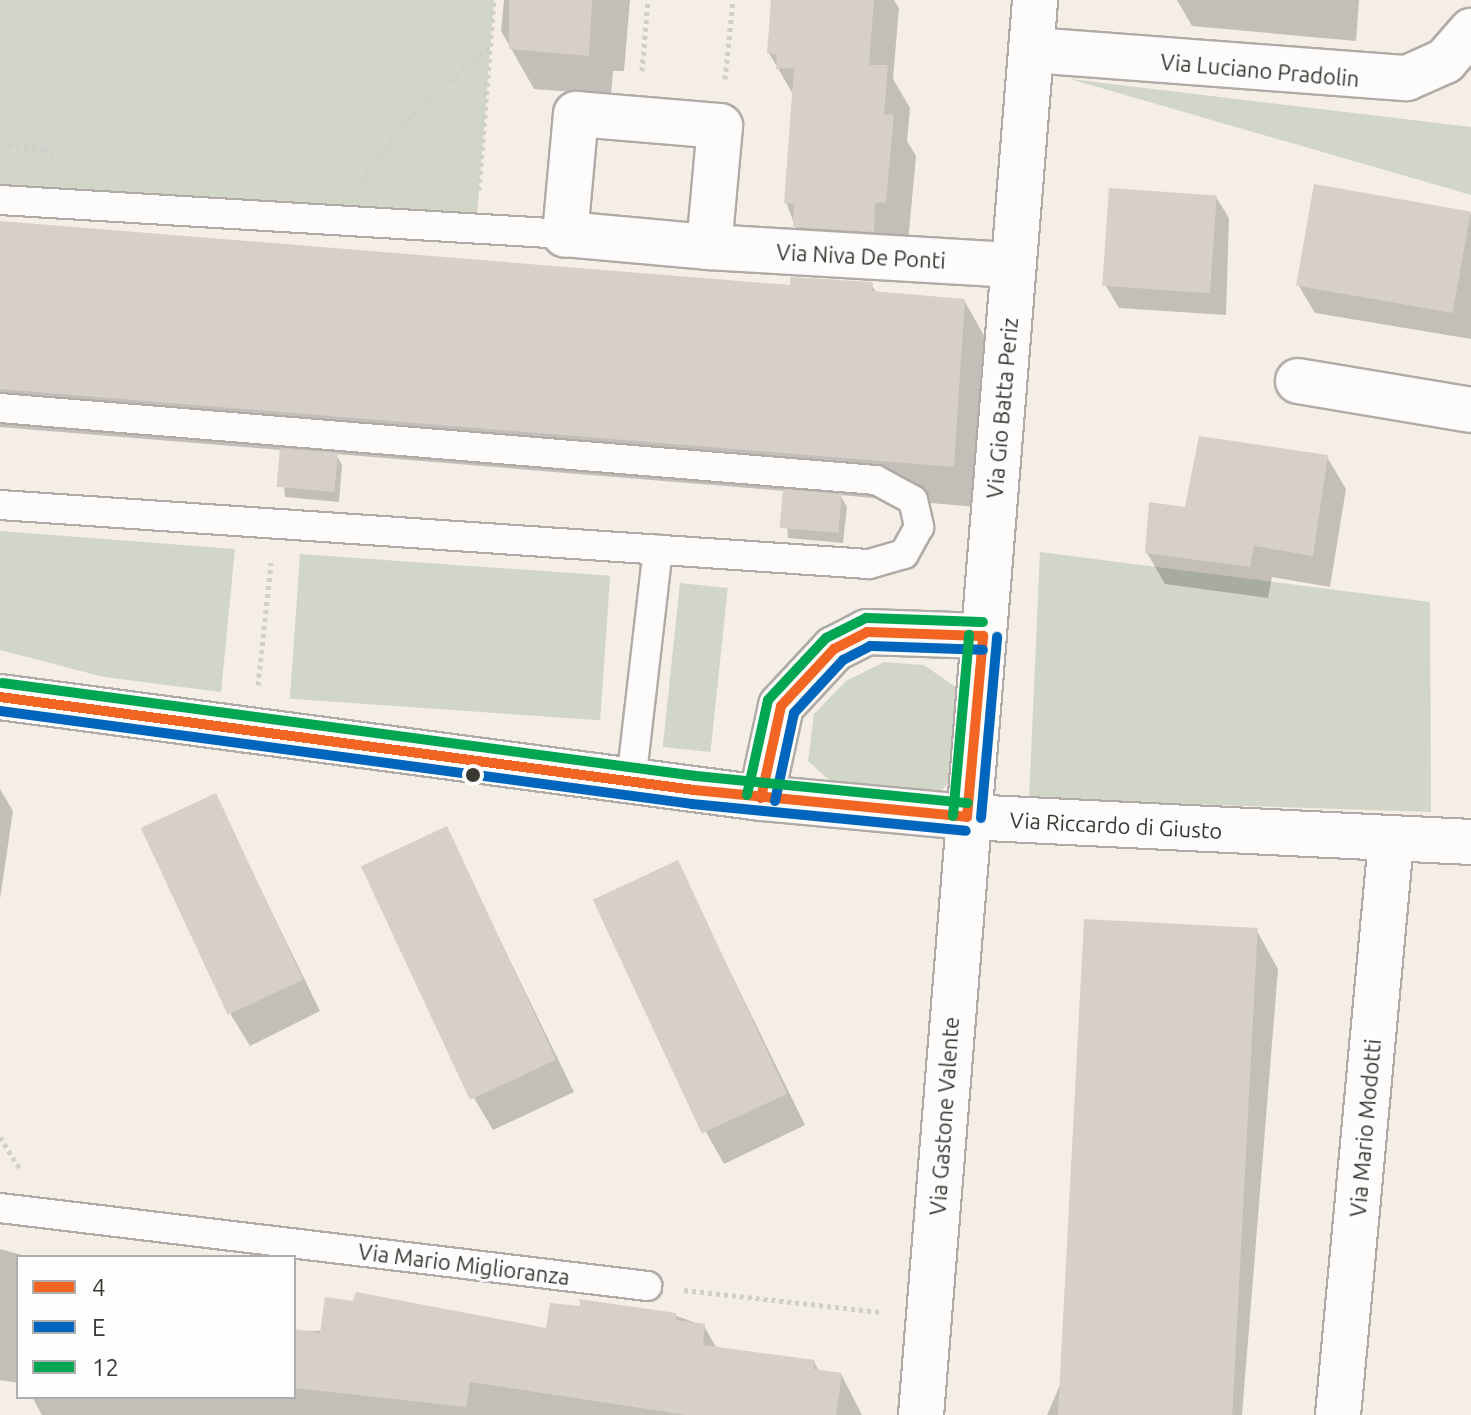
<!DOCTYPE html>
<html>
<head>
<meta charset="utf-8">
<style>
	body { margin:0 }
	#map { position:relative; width:1471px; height:1415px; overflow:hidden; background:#f4eee7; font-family:Ubuntu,sans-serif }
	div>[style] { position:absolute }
	.green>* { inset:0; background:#d2d6c8; transform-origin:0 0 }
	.shadow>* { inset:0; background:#0003 }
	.building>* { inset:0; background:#d7d0c8; transform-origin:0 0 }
	.path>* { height:5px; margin-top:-2.5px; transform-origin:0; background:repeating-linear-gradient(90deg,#d0cfcc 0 4px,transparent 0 8px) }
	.roads { filter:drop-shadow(2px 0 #b0aba6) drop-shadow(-2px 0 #b0aba6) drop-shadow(0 2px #b0aba6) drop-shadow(0 -2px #b0aba6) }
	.service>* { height:28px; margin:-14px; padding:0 14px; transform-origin:14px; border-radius:14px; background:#fdfcfb }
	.minor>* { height:44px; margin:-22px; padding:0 22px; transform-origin:22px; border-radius:22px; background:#fdfcfb }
	.bus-1>* { height:10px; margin:-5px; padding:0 5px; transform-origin:5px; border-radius:5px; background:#f26522 }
	.bus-2>* { height:10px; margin:-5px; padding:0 5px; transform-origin:5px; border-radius:5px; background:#0065bd }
	.bus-3>* { height:10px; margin:-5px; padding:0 5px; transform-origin:5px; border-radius:5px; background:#00a651 }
	.dots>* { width:22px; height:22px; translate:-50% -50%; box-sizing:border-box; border:4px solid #fefefe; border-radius:50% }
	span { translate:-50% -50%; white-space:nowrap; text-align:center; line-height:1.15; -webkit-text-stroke:6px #fefefe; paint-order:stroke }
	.street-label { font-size:22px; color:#3b3731 }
	.legend { position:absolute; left:16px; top:1255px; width:280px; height:144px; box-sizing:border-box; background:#fefefe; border:2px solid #b0aeac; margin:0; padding:10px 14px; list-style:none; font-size:24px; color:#3b3731 }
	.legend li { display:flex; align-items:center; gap:16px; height:40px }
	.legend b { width:40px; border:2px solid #b0aeac }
</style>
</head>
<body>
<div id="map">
	<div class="green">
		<i style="clip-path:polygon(0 0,494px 0,476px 229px,0 200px)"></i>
		<i style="clip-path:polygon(1070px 79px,1471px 127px,1471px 195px)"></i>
		<i style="clip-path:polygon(0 531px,235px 549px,221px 692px,104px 677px,0 650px)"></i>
		<i style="clip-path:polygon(1040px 552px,1430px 602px,1431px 812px,1029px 799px)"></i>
		<i style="left:300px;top:554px;width:311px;height:145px;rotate:4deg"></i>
		<i style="left:680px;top:583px;width:48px;height:165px;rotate:6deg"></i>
		<i style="clip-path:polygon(884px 662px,924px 665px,957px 688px,952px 781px,933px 797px,839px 789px,808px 761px,814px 714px,846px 681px)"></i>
	</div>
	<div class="shadow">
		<i style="clip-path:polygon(504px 0,630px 0,624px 71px,613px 71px,611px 95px,534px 89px,501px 31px)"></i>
		<i style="clip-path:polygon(773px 0,894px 0,899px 8px,893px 79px,910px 108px,907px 141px,916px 156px,908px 242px,818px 267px,795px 226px,786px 202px,794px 96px,769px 53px)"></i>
		<i style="clip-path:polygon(1177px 0,1359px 0,1356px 41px,1192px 26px)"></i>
		<i style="clip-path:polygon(1316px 186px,1471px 214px,1471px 339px,1315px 313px,1299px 286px)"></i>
		<i style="clip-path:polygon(1216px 197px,1229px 218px,1226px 315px,1119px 308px,1106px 286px)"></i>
		<i style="clip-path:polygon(0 223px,792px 287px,871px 284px,877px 294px,964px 300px,987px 341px,976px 507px,840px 495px,847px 507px,843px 543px,788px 538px,785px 491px,336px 454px,342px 465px,339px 502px,285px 497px,281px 450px,0 427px)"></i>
		<i style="clip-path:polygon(1327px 457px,1346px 489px,1330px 587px,1272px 577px,1268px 598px,1165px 584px,1147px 553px,1186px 509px)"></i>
		<i style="clip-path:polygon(0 789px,13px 811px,0 899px)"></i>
		<i style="clip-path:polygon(215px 796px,320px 1011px,250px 1046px,231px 1015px)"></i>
		<i style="clip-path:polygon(446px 829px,574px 1092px,493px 1130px,474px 1098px)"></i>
		<i style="clip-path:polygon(677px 863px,805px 1125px,724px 1164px,706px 1132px)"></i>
		<i style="clip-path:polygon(1257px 931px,1278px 969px,1242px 1415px,1047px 1415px)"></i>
		<i style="clip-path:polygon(0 1249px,29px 1257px,18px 1257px,18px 1383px,0 1380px)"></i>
		<i style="clip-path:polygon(674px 1315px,704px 1326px,717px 1349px,814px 1362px,819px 1371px,841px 1374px,862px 1415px,42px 1415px,32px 1397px,294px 1397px,294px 1331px,548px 1330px)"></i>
	</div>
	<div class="building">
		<i style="clip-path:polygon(509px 0,592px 0,589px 56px,509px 49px)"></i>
		<i style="clip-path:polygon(771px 0,874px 0,869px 65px,888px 65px,884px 115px,894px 114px,886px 202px,875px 203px,874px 232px,793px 227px,794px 204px,784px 203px,794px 68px,776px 69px,777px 55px,767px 53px)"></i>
		<i style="left:1314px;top:184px;width:159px;height:103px;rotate:10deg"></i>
		<i style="left:1109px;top:188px;width:108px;height:98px;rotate:4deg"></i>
		<i style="clip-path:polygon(0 221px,790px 285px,790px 277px,873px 282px,872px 291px,965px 299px,954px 467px,0 389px)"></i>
		<i style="clip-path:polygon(1199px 436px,1328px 455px,1313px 556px,1254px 546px,1250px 567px,1145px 553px,1149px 502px,1185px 507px)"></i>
		<i style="left:280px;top:448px;width:58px;height:39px;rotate:5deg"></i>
		<i style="left:783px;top:489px;width:59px;height:39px;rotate:5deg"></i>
		<i style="left:216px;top:793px;width:206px;height:83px;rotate:65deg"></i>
		<i style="left:447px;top:826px;width:258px;height:95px;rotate:65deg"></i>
		<i style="left:678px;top:860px;width:258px;height:94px;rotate:65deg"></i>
		<i style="left:1084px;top:919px;width:174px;height:498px;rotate:3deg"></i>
		<i style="clip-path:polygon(356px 1292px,546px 1328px,550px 1303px,580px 1306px,579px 1299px,676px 1313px,676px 1320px,705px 1324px,703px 1345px,815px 1360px,814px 1369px,842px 1373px,836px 1415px,686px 1415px,470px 1382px,466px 1407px,294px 1388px,294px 1329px,320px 1333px,325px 1297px,353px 1301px)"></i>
	</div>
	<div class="path">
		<i style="left:642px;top:71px;width:71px;rotate:-85.2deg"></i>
		<i style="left:725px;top:79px;width:79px;rotate:-84.2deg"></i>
		<i style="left:0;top:144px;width:44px;rotate:5.2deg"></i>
		<i style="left:44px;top:148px;width:23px;rotate:43deg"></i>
		<i style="left:361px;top:182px;width:79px;rotate:-53.3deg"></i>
		<i style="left:408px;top:119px;width:112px;rotate:-42.1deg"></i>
		<i style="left:479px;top:190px;width:191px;rotate:-85.5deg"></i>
		<i style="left:258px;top:685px;width:123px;rotate:-83.9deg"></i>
		<i style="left:0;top:1137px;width:38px;rotate:58deg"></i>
		<i style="left:684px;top:1290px;width:198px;rotate:6.4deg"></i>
	</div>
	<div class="roads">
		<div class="service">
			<i style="left:0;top:200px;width:566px;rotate:3.44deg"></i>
			<i style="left:0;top:408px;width:879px;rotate:4.7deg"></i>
			<i style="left:876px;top:480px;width:42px;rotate:28.4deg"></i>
			<i style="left:913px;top:500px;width:28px;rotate:77deg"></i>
			<i style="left:919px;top:527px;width:31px;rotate:119deg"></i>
			<i style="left:904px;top:554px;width:37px;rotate:164deg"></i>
			<i style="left:868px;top:564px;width:870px;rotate:-176.11deg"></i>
			<i style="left:631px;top:782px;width:234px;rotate:-83.4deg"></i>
			<i style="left:0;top:1208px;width:652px;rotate:6.87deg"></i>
		</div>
		<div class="minor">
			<i style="left:1032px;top:50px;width:376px;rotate:4.3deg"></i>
			<i style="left:1407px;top:78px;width:42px;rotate:-24.1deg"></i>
			<i style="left:1445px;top:61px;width:40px;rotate:-49deg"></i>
			<i style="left:709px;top:247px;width:121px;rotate:-84.8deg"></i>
			<i style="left:720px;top:126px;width:144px;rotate:-175.2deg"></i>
			<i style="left:576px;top:114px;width:121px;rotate:95.2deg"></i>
			<i style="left:565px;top:234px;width:145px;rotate:5.2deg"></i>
			<i style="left:709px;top:247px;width:305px;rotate:3.4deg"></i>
			<i style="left:1298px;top:381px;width:175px;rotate:9.5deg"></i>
			<i style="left:0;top:697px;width:768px;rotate:7.56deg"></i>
			<i style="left:761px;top:798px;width:207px;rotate:5.3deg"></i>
			<i style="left:967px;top:817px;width:505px;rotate:2.84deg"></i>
			<i style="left:761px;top:798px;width:94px;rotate:-77.7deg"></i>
			<i style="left:781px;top:706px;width:78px;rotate:-47.1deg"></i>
			<i style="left:834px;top:649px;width:37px;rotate:-27deg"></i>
			<i style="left:867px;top:632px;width:116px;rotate:2deg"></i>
			<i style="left:921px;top:1415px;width:1420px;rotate:-85.39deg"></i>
			<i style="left:1338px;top:1415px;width:576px;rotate:-84.72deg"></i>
		</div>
	</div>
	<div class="bus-1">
		<i style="left:0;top:697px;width:700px;rotate:7.63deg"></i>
		<i style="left:694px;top:790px;width:274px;rotate:5.6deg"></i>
		<i style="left:761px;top:798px;width:94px;rotate:-77.7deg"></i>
		<i style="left:781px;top:706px;width:78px;rotate:-47.1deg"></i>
		<i style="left:834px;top:649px;width:37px;rotate:-27deg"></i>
		<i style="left:867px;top:632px;width:116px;rotate:2deg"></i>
		<i style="left:967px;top:817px;width:182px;rotate:-84.9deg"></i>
	</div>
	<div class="bus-2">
		<i style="left:0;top:711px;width:698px;rotate:7.65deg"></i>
		<i style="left:692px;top:804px;width:275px;rotate:5.6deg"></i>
		<i style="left:775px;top:801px;width:90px;rotate:-77.8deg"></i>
		<i style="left:794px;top:713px;width:72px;rotate:-47.2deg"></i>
		<i style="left:843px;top:660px;width:30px;rotate:-27deg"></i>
		<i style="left:870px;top:646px;width:113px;rotate:2deg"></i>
		<i style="left:981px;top:818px;width:182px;rotate:-84.9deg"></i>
	</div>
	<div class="bus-3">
		<i style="left:2px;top:683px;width:700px;rotate:7.63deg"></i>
		<i style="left:696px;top:776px;width:273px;rotate:5.7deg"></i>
		<i style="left:747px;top:795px;width:97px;rotate:-77.5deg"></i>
		<i style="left:768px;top:700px;width:85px;rotate:-46.9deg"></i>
		<i style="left:826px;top:638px;width:45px;rotate:-26.6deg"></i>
		<i style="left:866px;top:618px;width:117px;rotate:2deg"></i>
		<i style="left:953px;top:816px;width:182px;rotate:-84.9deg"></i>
	</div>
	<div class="dots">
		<i style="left:473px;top:775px;background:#3b3731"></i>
	</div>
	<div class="street-label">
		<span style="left:1260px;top:70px;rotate:5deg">Via Luciano Pradolin</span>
		<span style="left:861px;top:256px;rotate:3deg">Via Niva De Ponti</span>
		<span style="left:1002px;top:408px;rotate:-85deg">Via Gio Batta Periz</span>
		<span style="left:1116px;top:825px;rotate:3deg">Via Riccardo di Giusto</span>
		<span style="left:944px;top:1116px;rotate:-86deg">Via Gastone Valente</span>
		<span style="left:1365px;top:1128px;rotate:-85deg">Via Mario Modotti</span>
		<span style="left:464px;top:1264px;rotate:7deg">Via Mario Miglioranza</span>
	</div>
	<ul class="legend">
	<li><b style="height:10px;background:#f26522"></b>4</li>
	<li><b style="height:10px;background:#0065bd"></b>E</li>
	<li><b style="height:10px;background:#00a651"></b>12</li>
	</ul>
</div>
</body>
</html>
